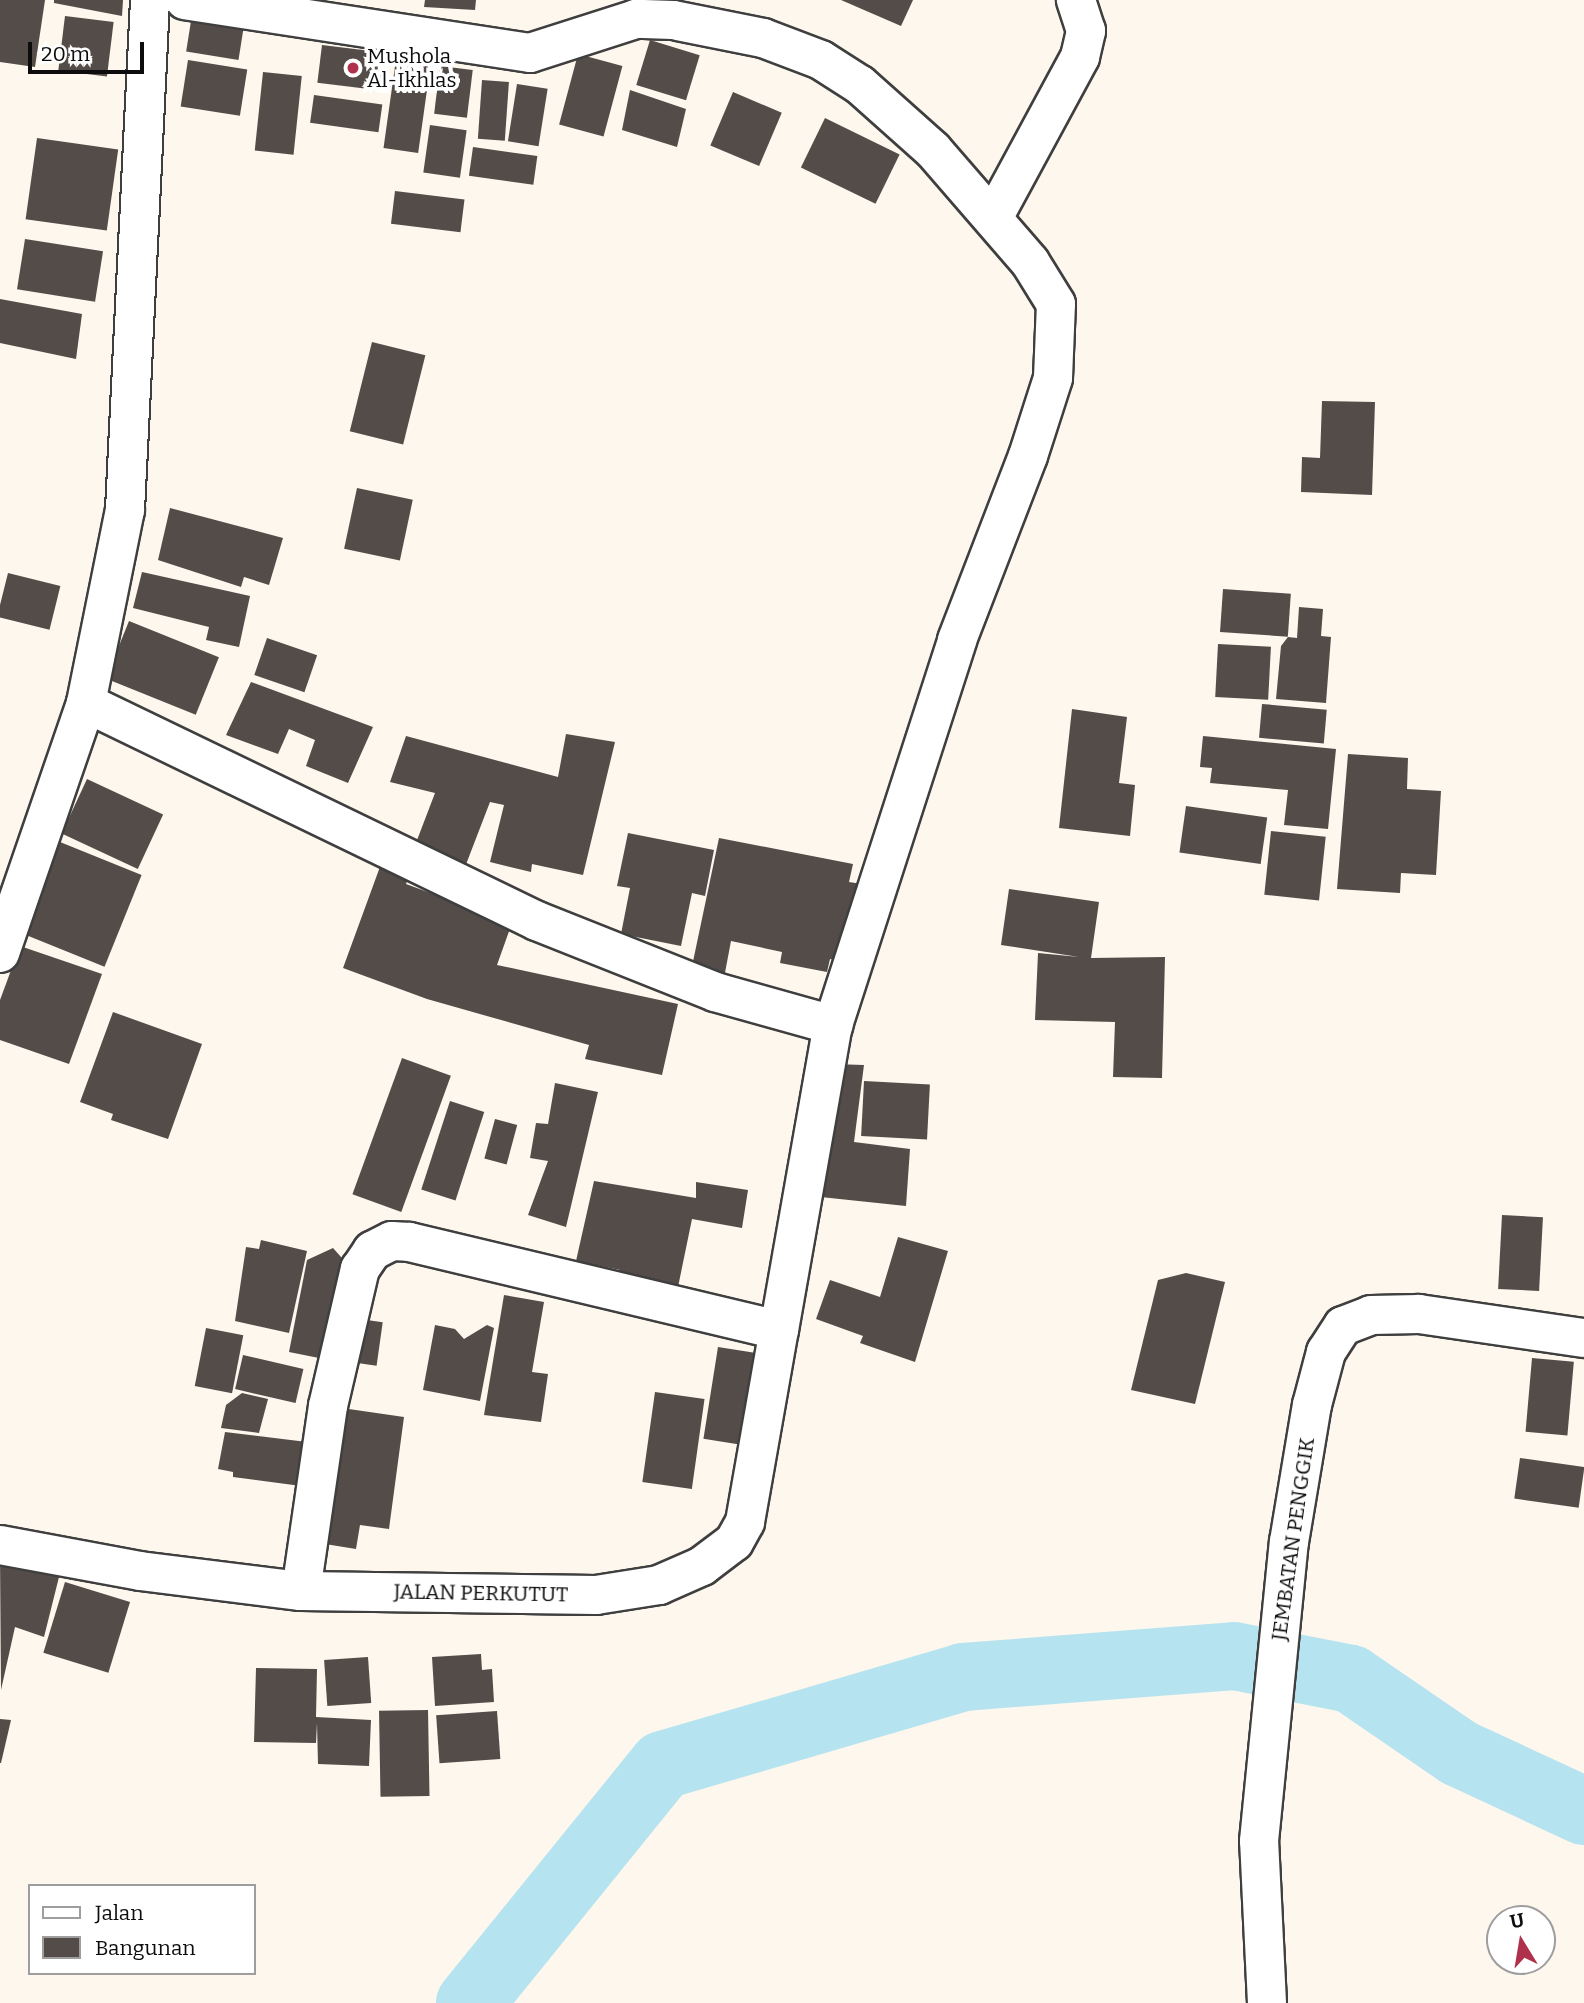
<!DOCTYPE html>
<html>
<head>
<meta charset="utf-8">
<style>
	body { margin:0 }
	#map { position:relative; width:1584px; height:2003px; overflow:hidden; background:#fdf7ed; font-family:Bitter,serif }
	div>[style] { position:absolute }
	.river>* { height:68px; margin:-34px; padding:0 34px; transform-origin:34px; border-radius:34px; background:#b6e3f0 }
	.building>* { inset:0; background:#544c49; transform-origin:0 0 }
	.roads { filter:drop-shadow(2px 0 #3f3f3f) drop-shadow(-2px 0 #3f3f3f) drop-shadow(0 2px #3f3f3f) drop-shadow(0 -2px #3f3f3f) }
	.minor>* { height:38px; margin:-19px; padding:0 19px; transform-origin:19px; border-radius:19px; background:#fff }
	.dots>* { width:19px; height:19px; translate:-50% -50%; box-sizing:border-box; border:4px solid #fff; border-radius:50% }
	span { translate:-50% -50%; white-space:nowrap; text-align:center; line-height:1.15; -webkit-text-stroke:7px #fff; paint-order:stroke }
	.poi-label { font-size:21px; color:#0c0c0c }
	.left { translate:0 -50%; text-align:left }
	.street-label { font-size:21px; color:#0c0c0c }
	.legend { position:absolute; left:28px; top:1884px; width:228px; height:91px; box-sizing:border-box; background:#fff; border:2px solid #9e9e9e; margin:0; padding:9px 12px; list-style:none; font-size:21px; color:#0c0c0c }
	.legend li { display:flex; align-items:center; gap:14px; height:35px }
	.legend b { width:35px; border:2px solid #9e9e9e }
	.north { position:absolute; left:1486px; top:1905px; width:70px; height:70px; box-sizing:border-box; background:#fff; border:2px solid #9e9e9e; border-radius:50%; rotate:349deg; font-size:19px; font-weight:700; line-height:28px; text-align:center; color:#0c0c0c }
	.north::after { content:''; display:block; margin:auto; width:24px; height:32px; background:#af314b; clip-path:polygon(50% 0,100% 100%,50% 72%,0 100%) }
	.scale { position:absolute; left:28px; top:42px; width:116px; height:32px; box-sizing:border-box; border:4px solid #0c0c0c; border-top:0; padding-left:9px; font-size:21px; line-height:24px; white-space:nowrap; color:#0c0c0c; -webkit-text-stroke:5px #fff; paint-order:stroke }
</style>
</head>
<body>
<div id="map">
	<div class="river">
		<i style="left:470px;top:2003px;width:306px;rotate:-51deg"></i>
		<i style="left:663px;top:1765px;width:313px;rotate:-16.3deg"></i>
		<i style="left:963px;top:1677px;width:272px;rotate:-4.4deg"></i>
		<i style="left:1234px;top:1656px;width:119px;rotate:11.1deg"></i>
		<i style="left:1351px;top:1679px;width:131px;rotate:34.4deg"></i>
		<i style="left:1459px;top:1753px;width:138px;rotate:24.9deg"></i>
	</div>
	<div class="building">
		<i style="clip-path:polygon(0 0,45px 0,35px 67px,0 62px)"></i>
		<i style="clip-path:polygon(54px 0,123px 0,122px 16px,54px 3px)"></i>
		<i style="clip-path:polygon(425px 0,476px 0,475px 10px,424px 7px)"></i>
		<i style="clip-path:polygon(841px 0,913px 0,901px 26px)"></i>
		<i style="left:65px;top:16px;width:49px;height:55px;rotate:7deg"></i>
		<i style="left:191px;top:21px;width:53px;height:31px;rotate:9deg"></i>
		<i style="left:650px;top:40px;width:52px;height:47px;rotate:17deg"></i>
		<i style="left:322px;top:45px;width:66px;height:38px;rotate:7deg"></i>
		<i style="left:397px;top:52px;width:35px;height:97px;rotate:8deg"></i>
		<i style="left:578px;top:54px;width:46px;height:73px;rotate:15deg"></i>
		<i style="left:188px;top:60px;width:60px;height:47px;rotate:9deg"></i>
		<i style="left:440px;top:66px;width:33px;height:48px;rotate:7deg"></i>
		<i style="left:263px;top:72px;width:39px;height:79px;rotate:6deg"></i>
		<i style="left:482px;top:80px;width:27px;height:59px;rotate:4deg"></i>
		<i style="left:517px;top:84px;width:31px;height:58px;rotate:9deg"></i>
		<i style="clip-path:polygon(630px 90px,686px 109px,677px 147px,622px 130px)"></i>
		<i style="left:733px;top:92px;width:53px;height:58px;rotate:23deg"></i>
		<i style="left:314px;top:95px;width:69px;height:28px;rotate:8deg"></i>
		<i style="left:825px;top:118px;width:83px;height:55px;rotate:26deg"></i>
		<i style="left:430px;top:125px;width:37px;height:48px;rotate:8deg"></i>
		<i style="left:37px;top:138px;width:82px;height:82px;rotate:8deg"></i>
		<i style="left:473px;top:147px;width:65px;height:29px;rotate:8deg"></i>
		<i style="left:395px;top:191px;width:70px;height:33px;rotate:7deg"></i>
		<i style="left:25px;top:239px;width:79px;height:51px;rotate:9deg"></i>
		<i style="clip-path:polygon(0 299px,82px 314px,76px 359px,0 343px)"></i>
		<i style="left:372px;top:342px;width:55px;height:92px;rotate:14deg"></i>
		<i style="clip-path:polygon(1322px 401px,1375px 402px,1372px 495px,1301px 492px,1302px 457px,1320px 458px)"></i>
		<i style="left:357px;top:488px;width:57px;height:62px;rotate:12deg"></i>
		<i style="clip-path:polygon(170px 508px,283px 538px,269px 585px,244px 577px,241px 587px,158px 560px)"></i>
		<i style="clip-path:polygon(142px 572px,250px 596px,239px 647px,206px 640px,209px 627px,133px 608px)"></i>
		<i style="left:8px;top:573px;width:54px;height:45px;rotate:14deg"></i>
		<i style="left:1223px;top:589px;width:68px;height:43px;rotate:4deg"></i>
		<i style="clip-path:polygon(1299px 607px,1323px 609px,1321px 636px,1331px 637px,1326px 703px,1276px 699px,1281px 646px,1288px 637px,1297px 638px)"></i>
		<i style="left:129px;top:621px;width:97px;height:62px;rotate:22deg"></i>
		<i style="left:267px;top:638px;width:53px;height:39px;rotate:19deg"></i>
		<i style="left:1218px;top:644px;width:53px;height:53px;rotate:3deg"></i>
		<i style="clip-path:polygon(251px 682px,373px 727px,348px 783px,306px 766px,315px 740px,289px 729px,278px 754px,226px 735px)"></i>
		<i style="left:1262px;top:704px;width:65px;height:34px;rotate:5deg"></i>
		<i style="clip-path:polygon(1072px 709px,1127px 717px,1119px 783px,1135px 785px,1130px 836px,1059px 828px)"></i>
		<i style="clip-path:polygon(566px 734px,615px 742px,583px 875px,532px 864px,531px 872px,490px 862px,504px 805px,490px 802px,465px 867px,414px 848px,435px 793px,390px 782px,406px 736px,558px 777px)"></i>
		<i style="clip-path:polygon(1203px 736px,1336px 749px,1328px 829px,1284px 825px,1288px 790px,1210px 783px,1212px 768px,1200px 767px)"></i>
		<i style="clip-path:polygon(1348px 754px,1408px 758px,1407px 789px,1441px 791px,1436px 875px,1401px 873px,1400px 893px,1337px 889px)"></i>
		<i style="left:87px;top:779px;width:84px;height:60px;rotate:25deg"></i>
		<i style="left:1186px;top:806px;width:82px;height:47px;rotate:8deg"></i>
		<i style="left:1271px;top:831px;width:55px;height:64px;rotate:6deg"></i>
		<i style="clip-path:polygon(628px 833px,714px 850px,705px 896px,692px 893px,681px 946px,621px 934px,630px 888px,617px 886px)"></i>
		<i style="clip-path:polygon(719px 838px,853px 864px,849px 882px,862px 884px,846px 963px,830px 959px,827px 972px,780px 963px,782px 952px,731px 941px,724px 978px,691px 971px)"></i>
		<i style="left:60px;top:842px;width:88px;height:99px;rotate:22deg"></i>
		<i style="clip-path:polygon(381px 864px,410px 874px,406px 884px,512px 923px,497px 965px,678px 1004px,662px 1075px,585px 1059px,589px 1045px,427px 999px,343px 968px)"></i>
		<i style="clip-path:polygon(1009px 889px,1099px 902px,1091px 958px,1165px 957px,1162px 1078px,1113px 1077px,1115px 1022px,1035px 1020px,1038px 953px,1079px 957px,1001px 945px)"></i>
		<i style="clip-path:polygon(20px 946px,102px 974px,69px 1064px,0 1040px,0 1000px)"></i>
		<i style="clip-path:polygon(113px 1012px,202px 1044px,168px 1139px,111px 1120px,113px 1114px,80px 1102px)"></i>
		<i style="left:402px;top:1058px;width:52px;height:145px;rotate:20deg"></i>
		<i style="clip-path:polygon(833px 1064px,864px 1065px,854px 1142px,910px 1149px,906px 1206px,811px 1196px)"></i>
		<i style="left:864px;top:1081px;width:66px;height:55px;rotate:3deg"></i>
		<i style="clip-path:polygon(555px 1083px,598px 1092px,566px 1227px,528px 1215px,548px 1161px,530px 1158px,536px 1123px,548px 1124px)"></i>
		<i style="left:450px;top:1101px;width:36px;height:93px;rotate:18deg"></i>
		<i style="left:495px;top:1119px;width:23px;height:41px;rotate:15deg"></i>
		<i style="clip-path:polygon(594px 1181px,696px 1198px,696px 1182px,748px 1190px,742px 1228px,692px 1219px,678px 1287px,620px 1275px,620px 1270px,576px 1261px)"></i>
		<i style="left:1502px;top:1215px;width:41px;height:74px;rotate:3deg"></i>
		<i style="clip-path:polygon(898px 1237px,948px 1251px,915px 1362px,860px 1343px,863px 1336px,816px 1319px,830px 1280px,880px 1297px)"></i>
		<i style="clip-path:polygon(261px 1240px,307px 1251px,289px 1333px,235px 1321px,246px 1247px,259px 1249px)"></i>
		<i style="clip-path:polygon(333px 1248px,349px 1266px,329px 1360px,289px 1352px,307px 1260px)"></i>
		<i style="clip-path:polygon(1186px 1273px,1225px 1282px,1195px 1404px,1131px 1390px,1158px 1280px)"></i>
		<i style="clip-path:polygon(504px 1295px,544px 1302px,532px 1372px,548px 1374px,541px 1422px,484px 1415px)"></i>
		<i style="left:353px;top:1318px;width:30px;height:44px;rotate:8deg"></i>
		<i style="clip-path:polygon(435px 1325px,455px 1329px,464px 1339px,487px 1325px,494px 1328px,480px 1401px,423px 1390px)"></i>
		<i style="left:206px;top:1328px;width:38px;height:59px;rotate:11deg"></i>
		<i style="left:718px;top:1347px;width:54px;height:93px;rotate:9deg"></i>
		<i style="left:243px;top:1355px;width:62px;height:35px;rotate:13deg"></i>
		<i style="left:1532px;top:1358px;width:42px;height:74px;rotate:5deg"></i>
		<i style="left:655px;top:1392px;width:50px;height:91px;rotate:8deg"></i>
		<i style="clip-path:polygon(242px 1393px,268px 1399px,259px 1433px,221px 1428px,226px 1405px)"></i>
		<i style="clip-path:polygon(335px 1407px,404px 1417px,389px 1529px,360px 1525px,356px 1549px,325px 1544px)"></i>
		<i style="clip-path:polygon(225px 1432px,307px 1442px,301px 1486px,233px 1477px,233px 1472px,218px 1469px)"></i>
		<i style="left:1520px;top:1458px;width:65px;height:41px;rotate:8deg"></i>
		<i style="clip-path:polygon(0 1556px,60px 1573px,44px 1637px,15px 1627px,1px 1690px)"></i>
		<i style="left:65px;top:1582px;width:68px;height:74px;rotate:17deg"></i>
		<i style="clip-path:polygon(481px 1654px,482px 1670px,492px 1669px,494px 1702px,435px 1706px,432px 1657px)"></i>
		<i style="left:368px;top:1657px;width:46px;height:44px;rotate:86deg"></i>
		<i style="clip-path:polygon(256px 1668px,317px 1669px,316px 1717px,371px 1720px,369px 1766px,318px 1764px,317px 1723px,316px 1743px,254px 1742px)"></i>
		<i style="left:428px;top:1710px;width:86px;height:49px;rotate:89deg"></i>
		<i style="left:497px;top:1711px;width:48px;height:61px;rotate:86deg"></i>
		<i style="clip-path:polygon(0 1719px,11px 1720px,1px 1763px,0 1763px)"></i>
	</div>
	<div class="roads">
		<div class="minor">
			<i style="left:993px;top:218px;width:183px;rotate:-61.6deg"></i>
			<i style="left:1080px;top:57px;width:27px;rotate:-77deg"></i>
			<i style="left:1086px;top:31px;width:33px;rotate:-108deg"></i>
			<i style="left:86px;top:703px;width:501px;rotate:25.8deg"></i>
			<i style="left:537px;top:921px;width:192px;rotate:21.7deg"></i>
			<i style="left:715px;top:992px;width:123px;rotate:15.6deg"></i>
			<i style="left:833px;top:1025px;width:404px;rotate:-72.1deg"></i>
			<i style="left:957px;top:640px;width:197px;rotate:-68.9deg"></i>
			<i style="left:1028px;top:456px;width:82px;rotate:-72.2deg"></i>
			<i style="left:1053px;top:378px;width:74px;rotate:-87.7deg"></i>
			<i style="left:1056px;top:304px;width:49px;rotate:-121.8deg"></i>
			<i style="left:1030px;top:262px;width:148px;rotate:-130.9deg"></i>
			<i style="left:933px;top:150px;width:98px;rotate:-138.3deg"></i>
			<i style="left:860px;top:85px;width:46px;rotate:-147.3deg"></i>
			<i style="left:821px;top:60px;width:62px;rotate:-159.2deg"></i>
			<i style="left:763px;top:38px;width:92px;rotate:-168.7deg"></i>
			<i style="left:673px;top:20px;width:37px;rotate:-178deg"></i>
			<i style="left:636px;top:19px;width:111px;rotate:162.2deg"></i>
			<i style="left:530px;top:53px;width:349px;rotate:-171.3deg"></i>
			<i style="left:0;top:953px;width:264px;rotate:-71deg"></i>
			<i style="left:86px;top:703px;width:197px;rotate:-78.6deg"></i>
			<i style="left:125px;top:510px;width:511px;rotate:-87.19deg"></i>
			<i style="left:0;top:1545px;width:142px;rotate:10.5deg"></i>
			<i style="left:140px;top:1571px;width:162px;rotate:7.1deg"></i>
			<i style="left:301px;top:1591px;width:295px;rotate:0.8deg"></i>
			<i style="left:596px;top:1595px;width:64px;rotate:-9deg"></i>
			<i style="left:659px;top:1585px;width:47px;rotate:-23.8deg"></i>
			<i style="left:702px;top:1566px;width:40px;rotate:-37deg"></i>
			<i style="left:734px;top:1542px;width:23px;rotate:-61deg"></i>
			<i style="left:745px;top:1522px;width:195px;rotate:-80deg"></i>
			<i style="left:301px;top:1591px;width:187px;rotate:-81.7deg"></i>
			<i style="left:328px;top:1406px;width:141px;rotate:-76.9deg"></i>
			<i style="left:360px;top:1269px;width:22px;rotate:-56deg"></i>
			<i style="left:372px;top:1251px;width:22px;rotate:-27deg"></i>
			<i style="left:392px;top:1241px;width:17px;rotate:3deg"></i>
			<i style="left:409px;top:1242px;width:380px;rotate:13.4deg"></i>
			<i style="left:779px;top:1330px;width:310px;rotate:-80deg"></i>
			<i style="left:1267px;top:2003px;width:162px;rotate:-92.8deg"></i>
			<i style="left:1259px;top:1841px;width:301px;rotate:-84.3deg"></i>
			<i style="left:1289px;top:1542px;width:139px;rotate:-80.5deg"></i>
			<i style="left:1312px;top:1405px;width:55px;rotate:-75.2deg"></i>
			<i style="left:1326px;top:1352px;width:31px;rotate:-57deg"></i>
			<i style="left:1343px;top:1326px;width:30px;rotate:-21deg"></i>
			<i style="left:1371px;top:1315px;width:48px;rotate:-1.2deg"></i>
			<i style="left:1419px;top:1314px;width:167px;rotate:8.3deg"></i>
		</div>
	</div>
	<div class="dots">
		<i style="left:353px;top:68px;background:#af314b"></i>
	</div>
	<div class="poi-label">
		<span class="left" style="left:367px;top:68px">Mushola<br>Al-Ikhlas</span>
	</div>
	<div class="street-label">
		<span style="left:1293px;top:1539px;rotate:-82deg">JEMBATAN PENGGIK</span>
		<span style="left:481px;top:1593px;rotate:1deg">JALAN PERKUTUT</span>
	</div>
	<ul class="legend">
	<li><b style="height:9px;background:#fff"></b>Jalan</li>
	<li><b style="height:19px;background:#544c49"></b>Bangunan</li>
	</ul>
	<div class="north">U</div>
	<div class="scale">20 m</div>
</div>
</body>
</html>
